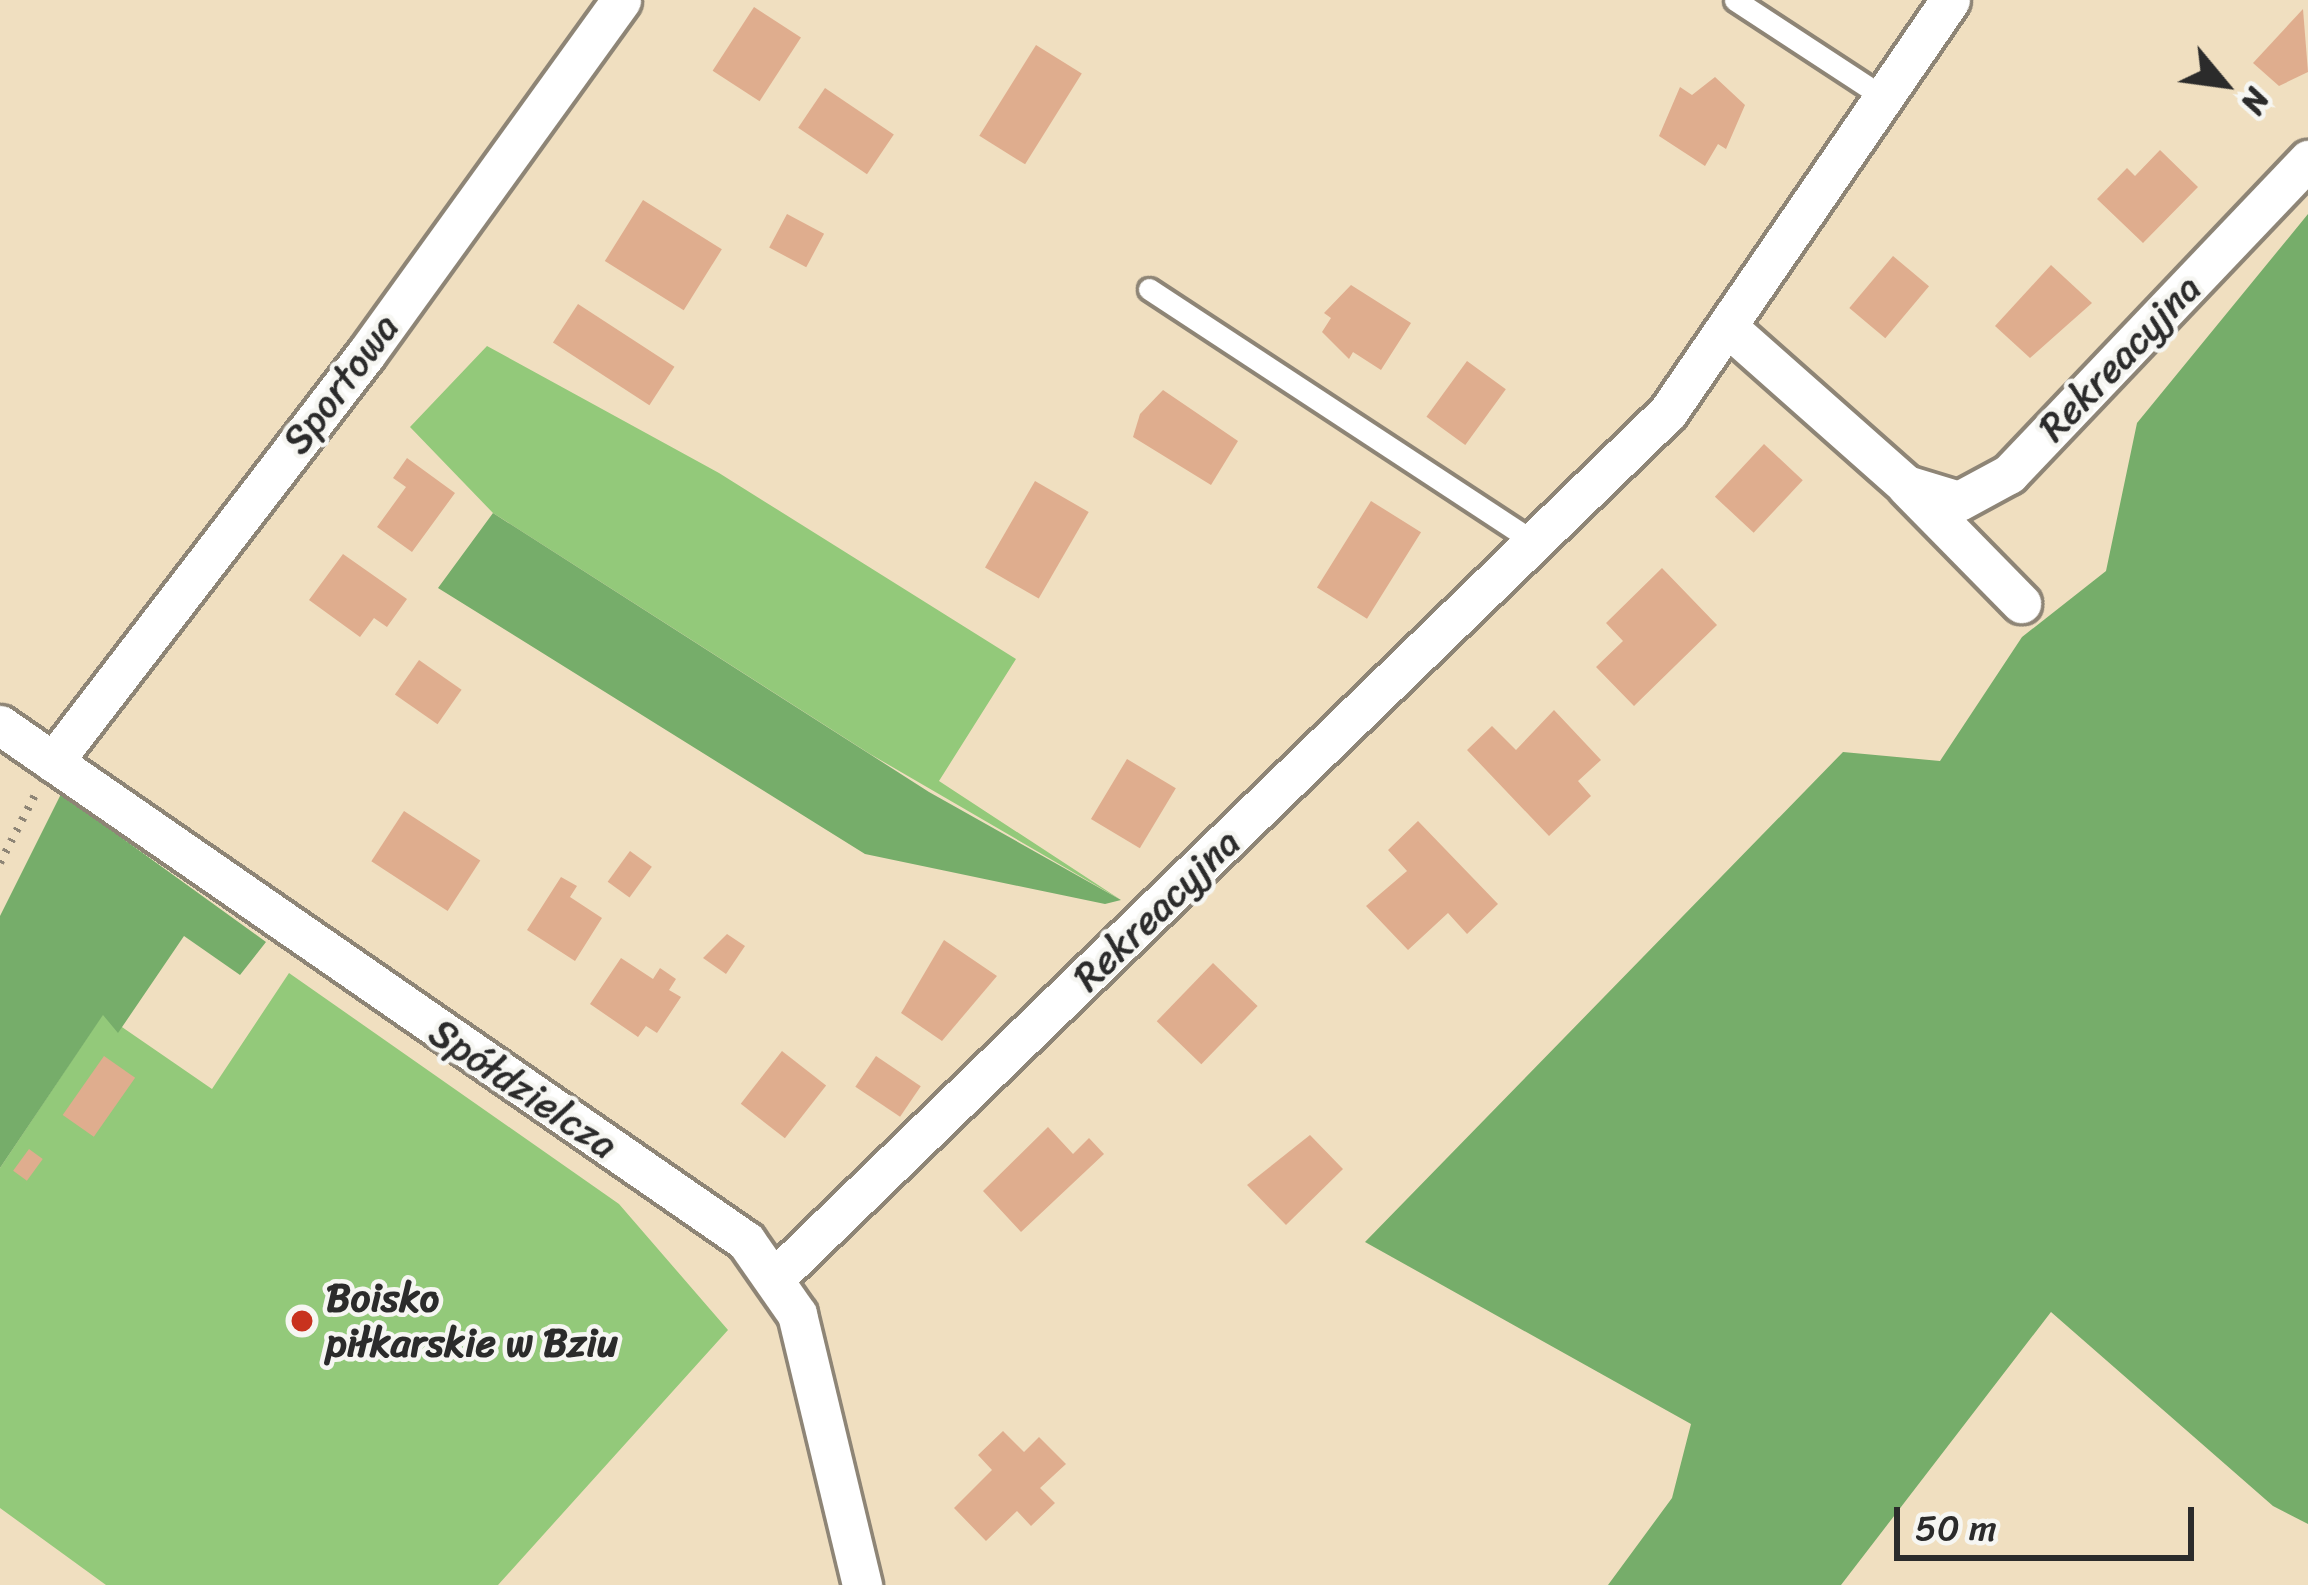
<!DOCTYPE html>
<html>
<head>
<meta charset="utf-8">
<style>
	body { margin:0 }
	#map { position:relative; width:2308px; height:1585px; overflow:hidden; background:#f0dfc0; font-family:Sriracha,sans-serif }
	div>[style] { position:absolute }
	.green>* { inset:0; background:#93c97a }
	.forest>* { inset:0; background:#76ad6a }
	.building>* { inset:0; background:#dfad8e; transform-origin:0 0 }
	.path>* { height:8px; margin-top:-4px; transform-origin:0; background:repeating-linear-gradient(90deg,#8e8576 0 3px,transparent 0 12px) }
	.roads { filter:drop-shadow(3px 0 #8e8576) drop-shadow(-3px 0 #8e8576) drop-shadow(0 3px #8e8576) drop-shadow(0 -3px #8e8576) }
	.lane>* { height:21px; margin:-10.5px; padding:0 10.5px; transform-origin:10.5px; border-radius:10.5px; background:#fff }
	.street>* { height:39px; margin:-19.5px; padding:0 19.5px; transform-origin:19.5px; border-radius:19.5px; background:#fff }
	.dots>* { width:33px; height:33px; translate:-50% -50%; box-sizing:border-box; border:6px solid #f6f6f2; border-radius:50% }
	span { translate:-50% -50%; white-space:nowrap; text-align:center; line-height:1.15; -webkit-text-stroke:9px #f6f6f2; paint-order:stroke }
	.street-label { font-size:39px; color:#2b2b2b }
	.poi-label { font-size:39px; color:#2b2b2b; font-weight:700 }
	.left { translate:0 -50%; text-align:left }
	.north { position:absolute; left:2164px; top:24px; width:120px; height:120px; -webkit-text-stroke:9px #f6f6f2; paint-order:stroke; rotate:119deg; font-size:33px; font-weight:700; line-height:48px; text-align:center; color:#2b2b2b }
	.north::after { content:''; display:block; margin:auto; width:42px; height:54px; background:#2b2b2b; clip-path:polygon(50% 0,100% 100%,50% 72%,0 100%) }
	.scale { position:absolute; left:1894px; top:1507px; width:300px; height:54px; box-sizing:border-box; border:6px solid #2b2b2b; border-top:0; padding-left:15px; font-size:36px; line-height:42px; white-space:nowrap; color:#2b2b2b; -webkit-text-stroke:9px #f6f6f2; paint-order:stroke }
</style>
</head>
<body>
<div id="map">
	<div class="green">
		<i style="clip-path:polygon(487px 346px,719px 473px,1016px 659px,939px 781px,1121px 900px,870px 754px,493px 513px,410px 427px)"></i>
		<i style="clip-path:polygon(289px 973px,619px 1204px,728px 1330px,498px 1585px,106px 1585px,0 1508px,0 1168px,103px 1014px,212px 1089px)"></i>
	</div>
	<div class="forest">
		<i style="clip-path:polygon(2308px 214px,2308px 1524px,2273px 1506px,2051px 1312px,1841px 1585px,1608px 1585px,1672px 1498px,1691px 1424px,1365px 1242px,1843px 752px,1940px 761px,2022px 637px,2106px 571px,2137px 423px)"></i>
		<i style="clip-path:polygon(493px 513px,929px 792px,1121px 900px,1105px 904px,865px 854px,438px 588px)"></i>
		<i style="clip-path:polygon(61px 794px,266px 942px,240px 975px,184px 936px,118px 1033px,103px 1015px,0 1168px,0 916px)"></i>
	</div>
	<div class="building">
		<i style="left:754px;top:7px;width:56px;height:76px;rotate:33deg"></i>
		<i style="clip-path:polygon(2303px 9px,2308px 72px,2279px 86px,2253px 63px)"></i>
		<i style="left:1036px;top:45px;width:54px;height:107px;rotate:32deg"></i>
		<i style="clip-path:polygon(1715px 77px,1745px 105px,1726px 149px,1718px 144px,1705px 166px,1659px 136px,1680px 87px,1692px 95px)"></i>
		<i style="left:825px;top:88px;width:83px;height:48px;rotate:34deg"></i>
		<i style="clip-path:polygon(2160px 150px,2198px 187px,2143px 243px,2097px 199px,2127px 168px,2135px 176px)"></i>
		<i style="left:643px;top:200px;width:93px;height:72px;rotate:32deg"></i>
		<i style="left:787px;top:214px;width:42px;height:38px;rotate:28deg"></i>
		<i style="left:1893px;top:256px;width:47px;height:68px;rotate:40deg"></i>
		<i style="clip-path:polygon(2051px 265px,2092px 303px,2030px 358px,1995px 326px)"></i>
		<i style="clip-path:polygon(1351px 285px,1411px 323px,1381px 370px,1353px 352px,1349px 359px,1322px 332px,1331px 318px,1324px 313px)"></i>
		<i style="left:578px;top:304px;width:115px;height:46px;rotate:33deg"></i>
		<i style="left:1467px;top:361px;width:48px;height:69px;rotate:36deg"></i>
		<i style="clip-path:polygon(1163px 390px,1238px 441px,1211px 485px,1133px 437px,1140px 414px)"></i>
		<i style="left:1764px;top:444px;width:53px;height:72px;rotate:43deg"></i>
		<i style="clip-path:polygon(407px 458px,455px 493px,412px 552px,377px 527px,406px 487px,393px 478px)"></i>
		<i style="left:1035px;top:481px;width:62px;height:100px;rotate:30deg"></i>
		<i style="left:1371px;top:501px;width:59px;height:102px;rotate:32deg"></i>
		<i style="clip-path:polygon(343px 554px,407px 599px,387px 627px,374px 618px,360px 637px,309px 600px)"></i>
		<i style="clip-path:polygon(1662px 568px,1717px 625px,1634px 706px,1596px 667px,1623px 641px,1606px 623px)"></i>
		<i style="left:419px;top:660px;width:52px;height:42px;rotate:35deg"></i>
		<i style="clip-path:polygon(1554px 710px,1601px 760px,1578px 781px,1591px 796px,1549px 836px,1467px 750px,1492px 726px,1516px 750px)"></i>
		<i style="left:1127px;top:759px;width:57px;height:70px;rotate:31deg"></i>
		<i style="left:404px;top:811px;width:91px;height:60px;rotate:33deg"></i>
		<i style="clip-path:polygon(1418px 821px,1498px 904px,1467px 934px,1448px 913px,1408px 950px,1366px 906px,1407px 871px,1388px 850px)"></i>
		<i style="left:630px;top:851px;width:27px;height:38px;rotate:36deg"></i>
		<i style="clip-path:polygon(561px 877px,577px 886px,570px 897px,602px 918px,575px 961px,527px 930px)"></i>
		<i style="clip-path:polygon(727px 934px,745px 946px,726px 974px,703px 958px)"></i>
		<i style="clip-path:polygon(944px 940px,997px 976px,942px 1041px,901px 1013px)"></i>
		<i style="clip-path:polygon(621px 958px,653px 979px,660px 968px,676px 979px,669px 990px,681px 997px,657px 1033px,646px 1026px,638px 1037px,590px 1004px)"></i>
		<i style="left:1213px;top:963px;width:62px;height:81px;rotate:44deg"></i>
		<i style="left:782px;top:1051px;width:56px;height:67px;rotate:38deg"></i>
		<i style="left:104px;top:1056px;width:38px;height:72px;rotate:35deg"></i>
		<i style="left:876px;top:1056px;width:54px;height:37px;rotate:34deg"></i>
		<i style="clip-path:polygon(1048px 1127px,1073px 1154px,1089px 1138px,1104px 1154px,1021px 1232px,983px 1191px)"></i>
		<i style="clip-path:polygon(1310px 1135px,1343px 1169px,1286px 1225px,1247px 1185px)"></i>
		<i style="left:29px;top:1149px;width:17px;height:27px;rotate:36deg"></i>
		<i style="clip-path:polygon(1003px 1431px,1024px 1452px,1039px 1437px,1066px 1464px,1040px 1488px,1055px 1503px,1031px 1526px,1017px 1511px,986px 1541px,954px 1508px,992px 1470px,978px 1455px)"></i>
	</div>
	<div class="path">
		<i style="left:0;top:863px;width:76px;rotate:-62.8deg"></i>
	</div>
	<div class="roads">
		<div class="lane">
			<i style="left:1735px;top:0;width:179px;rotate:33.2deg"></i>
			<i style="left:1149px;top:289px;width:464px;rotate:33.3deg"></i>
		</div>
		<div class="street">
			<i style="left:1731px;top:330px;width:234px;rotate:41.5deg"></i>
			<i style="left:1906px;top:485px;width:55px;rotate:16.8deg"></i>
			<i style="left:1959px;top:501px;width:57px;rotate:-28.4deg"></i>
			<i style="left:2009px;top:474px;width:434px;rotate:-46.4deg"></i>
			<i style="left:1907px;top:487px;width:163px;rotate:45.5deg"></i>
			<i style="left:0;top:725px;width:907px;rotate:34.67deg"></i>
			<i style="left:746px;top:1241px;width:89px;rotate:55.1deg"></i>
			<i style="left:797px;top:1314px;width:279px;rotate:76.5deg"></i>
			<i style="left:53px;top:762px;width:514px;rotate:-52.51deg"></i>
			<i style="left:366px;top:354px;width:436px;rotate:-54.2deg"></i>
			<i style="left:777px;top:1276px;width:1241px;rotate:-44.12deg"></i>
			<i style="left:1668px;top:412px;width:499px;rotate:-55.6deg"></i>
		</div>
	</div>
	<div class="dots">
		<i style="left:302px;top:1321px;background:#c8321e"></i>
	</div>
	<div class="street-label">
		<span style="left:2120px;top:358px;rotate:-46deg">Rekreacyjna</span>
		<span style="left:341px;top:384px;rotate:-53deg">Sportowa</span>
		<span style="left:1157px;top:910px;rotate:-44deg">Rekreacyjna</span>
		<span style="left:523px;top:1089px;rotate:34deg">Spółdzielcza</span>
	</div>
	<div class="poi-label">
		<span class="left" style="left:326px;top:1321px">Boisko<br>piłkarskie w Bziu</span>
	</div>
	<div class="north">N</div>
	<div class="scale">50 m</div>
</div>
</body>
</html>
